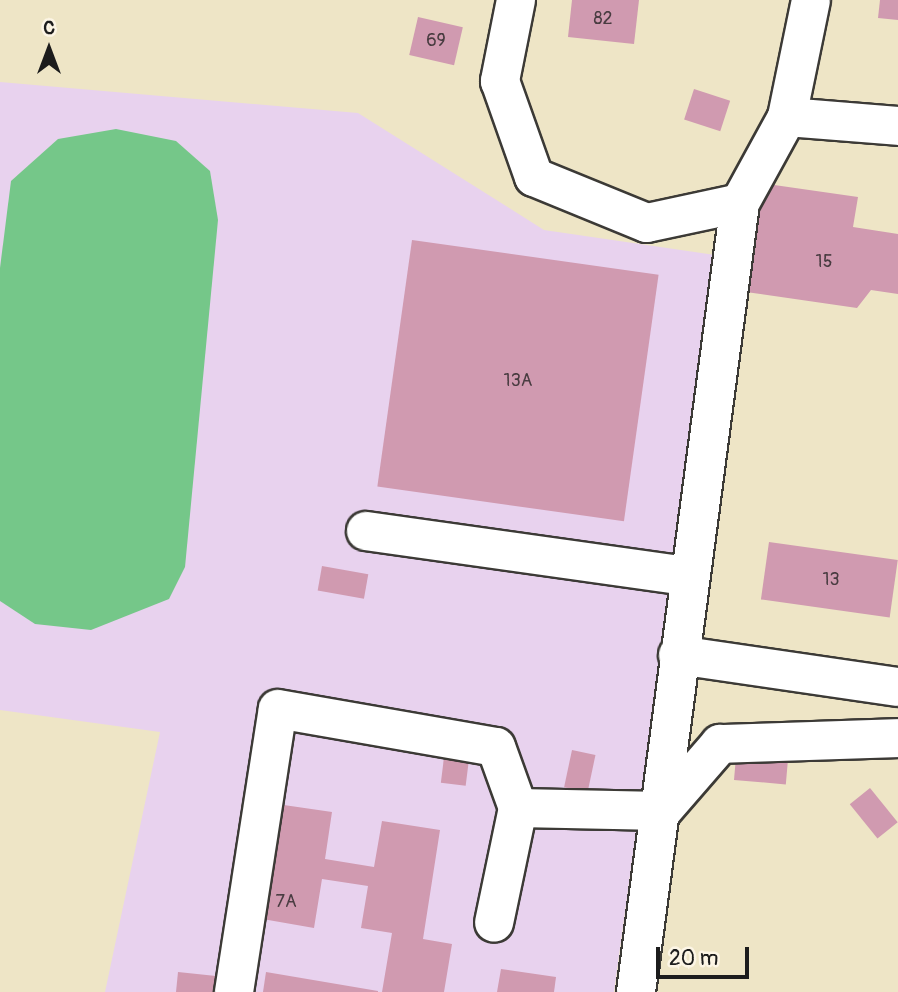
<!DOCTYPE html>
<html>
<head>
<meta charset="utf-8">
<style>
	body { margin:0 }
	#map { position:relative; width:898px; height:992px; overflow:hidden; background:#eee5c6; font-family:Pangolin,sans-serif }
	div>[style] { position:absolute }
	.built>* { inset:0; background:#e8d2ee }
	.green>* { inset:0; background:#75c789 }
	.building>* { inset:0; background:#d09ab0; transform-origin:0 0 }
	.roads { filter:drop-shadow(2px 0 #3c3a36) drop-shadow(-2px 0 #3c3a36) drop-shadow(0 2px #3c3a36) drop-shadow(0 -2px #3c3a36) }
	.minor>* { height:38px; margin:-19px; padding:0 19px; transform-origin:19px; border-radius:19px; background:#fff }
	span { translate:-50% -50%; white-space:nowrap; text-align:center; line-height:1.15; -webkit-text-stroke:5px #fcf5e5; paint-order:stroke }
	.number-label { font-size:18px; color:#493c41 }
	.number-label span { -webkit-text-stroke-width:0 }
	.north { position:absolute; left:14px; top:14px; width:70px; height:70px; -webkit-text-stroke:5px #fcf5e5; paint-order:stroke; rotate:0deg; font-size:19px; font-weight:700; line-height:28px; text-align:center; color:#1c1c1c }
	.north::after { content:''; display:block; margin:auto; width:24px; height:32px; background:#1c1c1c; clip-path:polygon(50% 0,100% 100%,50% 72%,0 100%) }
	.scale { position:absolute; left:656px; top:947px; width:93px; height:32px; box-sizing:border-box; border:4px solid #1c1c1c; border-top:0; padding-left:9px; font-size:21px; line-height:24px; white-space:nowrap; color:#1c1c1c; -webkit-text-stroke:5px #fcf5e5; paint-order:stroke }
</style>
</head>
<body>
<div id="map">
	<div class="built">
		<i style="clip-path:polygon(0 82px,358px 113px,544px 230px,715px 255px,614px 992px,105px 992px,160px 732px,0 710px)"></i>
	</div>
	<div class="green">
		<i style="clip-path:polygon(116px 129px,176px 141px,210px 171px,218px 220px,185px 567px,169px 599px,91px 630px,35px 624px,0 601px,0 268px,11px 181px,58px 139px)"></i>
	</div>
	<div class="building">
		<i style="clip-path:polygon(572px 0,639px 0,634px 44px,568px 37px)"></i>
		<i style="clip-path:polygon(880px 0,898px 0,898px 20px,878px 18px)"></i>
		<i style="left:418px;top:17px;width:46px;height:39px;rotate:13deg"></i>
		<i style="left:694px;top:89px;width:38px;height:32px;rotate:18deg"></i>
		<i style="clip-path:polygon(761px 183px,858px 197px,853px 227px,898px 234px,898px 294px,871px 290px,857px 308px,746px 292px)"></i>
		<i style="left:412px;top:240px;width:249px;height:249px;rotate:8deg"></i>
		<i style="left:769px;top:542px;width:130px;height:58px;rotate:8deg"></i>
		<i style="left:322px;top:566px;width:47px;height:25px;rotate:10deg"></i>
		<i style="left:445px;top:749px;width:25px;height:34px;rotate:7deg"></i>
		<i style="left:572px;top:750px;width:24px;height:38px;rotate:12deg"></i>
		<i style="left:736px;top:757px;width:52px;height:23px;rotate:5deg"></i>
		<i style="left:870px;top:788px;width:44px;height:26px;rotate:51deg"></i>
		<i style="clip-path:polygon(270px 803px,332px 812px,325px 859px,374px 867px,382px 821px,440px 830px,423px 939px,452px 944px,444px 992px,382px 992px,392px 933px,361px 928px,368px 886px,322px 879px,314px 928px,251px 917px)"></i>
		<i style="clip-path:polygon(501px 969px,556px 977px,554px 992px,497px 992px)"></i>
		<i style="clip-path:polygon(178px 972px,216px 976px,214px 992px,176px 992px)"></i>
		<i style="clip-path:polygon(266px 972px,378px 991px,378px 992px,263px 992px)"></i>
	</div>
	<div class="roads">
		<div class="minor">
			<i style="left:516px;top:0;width:83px;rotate:101.2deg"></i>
			<i style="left:500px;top:81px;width:102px;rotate:70.5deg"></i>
			<i style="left:534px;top:177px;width:122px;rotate:22.2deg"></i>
			<i style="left:647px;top:223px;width:95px;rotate:-12.1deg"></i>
			<i style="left:740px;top:203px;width:98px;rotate:-61.3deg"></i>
			<i style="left:787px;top:117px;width:111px;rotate:4.6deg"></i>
			<i style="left:787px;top:117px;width:119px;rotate:-78.4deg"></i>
			<i style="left:366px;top:531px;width:325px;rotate:8deg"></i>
			<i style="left:678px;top:655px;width:222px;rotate:8.3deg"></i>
			<i style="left:518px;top:808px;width:144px;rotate:1.2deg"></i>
			<i style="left:662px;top:811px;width:89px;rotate:-49.1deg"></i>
			<i style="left:720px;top:744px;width:178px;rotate:-1.9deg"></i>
			<i style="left:234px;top:992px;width:286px;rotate:-81.2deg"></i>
			<i style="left:278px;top:709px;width:221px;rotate:9.9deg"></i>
			<i style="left:496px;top:747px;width:65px;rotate:70.2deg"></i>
			<i style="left:518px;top:808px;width:117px;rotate:101.8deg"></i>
			<i style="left:636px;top:992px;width:796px;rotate:-82.49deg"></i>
		</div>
	</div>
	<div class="number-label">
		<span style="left:603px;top:19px">82</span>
		<span style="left:436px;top:41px">69</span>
		<span style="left:824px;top:262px">15</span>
		<span style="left:518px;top:381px">13А</span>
		<span style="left:831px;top:580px">13</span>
		<span style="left:286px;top:902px">7А</span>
	</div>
	<div class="north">С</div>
	<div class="scale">20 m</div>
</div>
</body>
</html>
